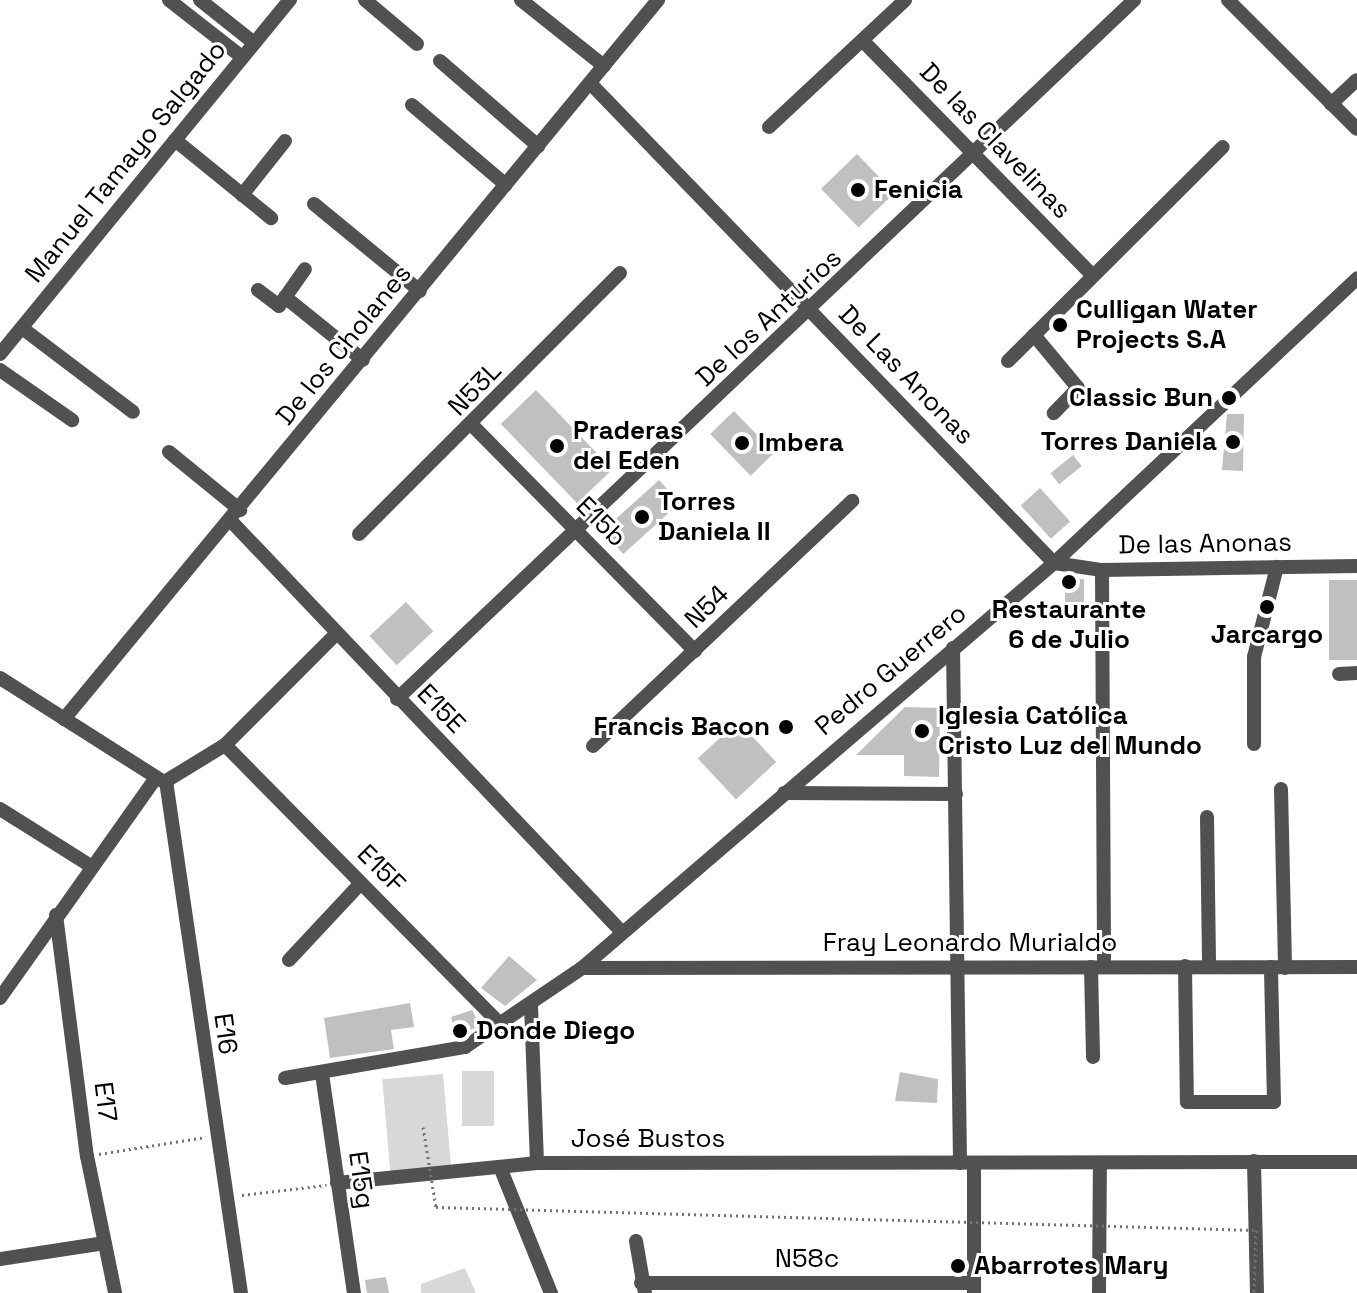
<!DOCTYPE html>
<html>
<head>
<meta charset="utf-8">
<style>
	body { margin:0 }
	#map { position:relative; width:1357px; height:1293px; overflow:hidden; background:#fff; font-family:"Space Grotesk",sans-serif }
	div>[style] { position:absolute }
	.green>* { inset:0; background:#d8d8d8; transform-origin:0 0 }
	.building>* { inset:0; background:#c0c0c0; transform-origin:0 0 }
	.path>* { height:3px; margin-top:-1.5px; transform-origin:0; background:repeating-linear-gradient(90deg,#737373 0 2px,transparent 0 6px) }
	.minor>* { height:14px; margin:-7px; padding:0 7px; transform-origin:7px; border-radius:7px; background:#515151 }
	.path-bridge>* { height:3px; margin-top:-1.5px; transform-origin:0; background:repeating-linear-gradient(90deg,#737373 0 2px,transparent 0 6px) }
	.dots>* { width:22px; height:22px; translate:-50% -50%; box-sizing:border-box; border:4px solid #fff; border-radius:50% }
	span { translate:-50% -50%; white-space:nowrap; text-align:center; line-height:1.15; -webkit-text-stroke:6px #fff; paint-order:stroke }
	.street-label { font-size:26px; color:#000 }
	.poi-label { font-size:26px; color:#000; font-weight:700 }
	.left { translate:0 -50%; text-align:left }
	.right { translate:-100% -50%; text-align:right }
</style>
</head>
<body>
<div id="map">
	<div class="green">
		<i style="left:462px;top:1071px;width:32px;height:55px"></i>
		<i style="left:443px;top:1074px;width:95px;height:61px;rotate:85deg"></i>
		<i style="clip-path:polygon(465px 1268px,476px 1293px,421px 1293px,421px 1284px)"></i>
	</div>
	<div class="building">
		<i style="left:857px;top:154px;width:54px;height:50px;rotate:46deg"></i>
		<i style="left:536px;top:390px;width:110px;height:49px;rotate:46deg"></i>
		<i style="left:734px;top:411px;width:58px;height:33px;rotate:46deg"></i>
		<i style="clip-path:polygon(1227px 414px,1244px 414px,1243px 471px,1222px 470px)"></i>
		<i style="left:1073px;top:455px;width:14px;height:29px;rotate:51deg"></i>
		<i style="left:659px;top:480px;width:31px;height:76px;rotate:48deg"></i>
		<i style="left:1040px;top:488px;width:45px;height:26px;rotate:48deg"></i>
		<i style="left:1065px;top:579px;width:19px;height:24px"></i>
		<i style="left:1329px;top:580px;width:28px;height:80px"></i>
		<i style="left:406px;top:602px;width:40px;height:50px;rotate:47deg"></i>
		<i style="clip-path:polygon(905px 707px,940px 708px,939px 777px,904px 776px,904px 755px,856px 755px)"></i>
		<i style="left:738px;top:721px;width:56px;height:55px;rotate:47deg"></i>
		<i style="clip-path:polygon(509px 956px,537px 980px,505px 1006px,481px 988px)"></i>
		<i style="clip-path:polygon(410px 1003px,414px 1027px,391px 1030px,394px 1049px,330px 1058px,324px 1018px)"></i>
		<i style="clip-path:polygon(472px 1010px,480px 1025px,457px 1038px,451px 1017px)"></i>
		<i style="clip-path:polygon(900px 1072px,938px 1079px,937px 1103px,895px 1101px)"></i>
		<i style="clip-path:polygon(386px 1277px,389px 1293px,367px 1293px,365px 1280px)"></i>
	</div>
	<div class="path">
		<i style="left:99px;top:1154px;width:108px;rotate:-9deg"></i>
		<i style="left:242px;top:1195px;width:85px;rotate:-6.8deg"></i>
	</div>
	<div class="minor">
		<i style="left:169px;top:0;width:93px;rotate:38deg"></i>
		<i style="left:200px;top:0;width:69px;rotate:38.5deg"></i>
		<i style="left:365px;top:0;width:68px;rotate:40.2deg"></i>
		<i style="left:521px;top:0;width:106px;rotate:38.5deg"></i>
		<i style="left:1228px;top:0;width:182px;rotate:45deg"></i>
		<i style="left:863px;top:41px;width:327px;rotate:45.6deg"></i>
		<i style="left:440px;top:61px;width:130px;rotate:40.9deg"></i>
		<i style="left:590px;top:83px;width:668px;rotate:45.97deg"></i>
		<i style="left:1331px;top:104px;width:35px;rotate:-43deg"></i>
		<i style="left:412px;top:105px;width:123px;rotate:40.4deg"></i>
		<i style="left:769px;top:127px;width:186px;rotate:-43deg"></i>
		<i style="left:175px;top:140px;width:124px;rotate:39.1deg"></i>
		<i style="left:242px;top:195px;width:69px;rotate:-51.5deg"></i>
		<i style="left:314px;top:204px;width:137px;rotate:39.4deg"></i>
		<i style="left:258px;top:290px;width:26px;rotate:37deg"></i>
		<i style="left:279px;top:306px;width:45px;rotate:-54.9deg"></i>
		<i style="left:285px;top:297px;width:100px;rotate:38.9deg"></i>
		<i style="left:22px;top:328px;width:139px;rotate:37.1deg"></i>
		<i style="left:1034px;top:335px;width:69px;rotate:50.3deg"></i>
		<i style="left:1078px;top:388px;width:35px;rotate:134deg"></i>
		<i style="left:0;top:354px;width:458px;rotate:-50.7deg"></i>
		<i style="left:1008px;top:361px;width:303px;rotate:-44.9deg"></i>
		<i style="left:0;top:370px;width:88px;rotate:34.8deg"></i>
		<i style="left:473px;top:426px;width:316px;rotate:45.4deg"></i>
		<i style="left:169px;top:452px;width:92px;rotate:39.2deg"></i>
		<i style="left:231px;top:521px;width:563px;rotate:46.44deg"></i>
		<i style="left:359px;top:534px;width:369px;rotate:-45deg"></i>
		<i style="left:1054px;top:563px;width:49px;rotate:8.3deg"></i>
		<i style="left:1102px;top:570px;width:255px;rotate:-0.9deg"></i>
		<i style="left:1102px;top:570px;width:397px;rotate:89.7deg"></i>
		<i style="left:953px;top:648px;width:515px;rotate:89.22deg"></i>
		<i style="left:1339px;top:674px;width:18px;rotate:-3deg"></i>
		<i style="left:0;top:678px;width:191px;rotate:32.4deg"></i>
		<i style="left:397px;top:699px;width:1016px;rotate:-43.48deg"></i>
		<i style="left:64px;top:719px;width:933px;rotate:-50.44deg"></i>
		<i style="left:1254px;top:744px;width:87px;rotate:-90deg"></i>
		<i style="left:1254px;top:657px;width:93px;rotate:-75.7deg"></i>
		<i style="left:225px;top:745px;width:395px;rotate:45.4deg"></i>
		<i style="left:593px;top:746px;width:357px;rotate:-43.4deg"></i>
		<i style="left:166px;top:781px;width:517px;rotate:81.67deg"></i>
		<i style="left:166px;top:781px;width:69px;rotate:-31.4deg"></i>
		<i style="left:225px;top:745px;width:154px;rotate:-45deg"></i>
		<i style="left:1281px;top:789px;width:179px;rotate:88.7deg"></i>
		<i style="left:784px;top:793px;width:172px;rotate:0.3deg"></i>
		<i style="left:0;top:809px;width:107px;rotate:32.1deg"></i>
		<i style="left:1207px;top:817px;width:149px;rotate:89.2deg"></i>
		<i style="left:56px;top:915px;width:243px;rotate:82.7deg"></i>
		<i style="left:87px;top:1156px;width:140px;rotate:78.4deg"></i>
		<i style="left:289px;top:960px;width:105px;rotate:-46.9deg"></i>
		<i style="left:1185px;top:966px;width:136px;rotate:89.2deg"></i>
		<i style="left:1187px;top:1102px;width:87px"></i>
		<i style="left:1274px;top:1102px;width:135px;rotate:-91.3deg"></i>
		<i style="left:1091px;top:967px;width:90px;rotate:88.7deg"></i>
		<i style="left:582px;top:968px;width:775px;rotate:-0.07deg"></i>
		<i style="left:0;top:998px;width:268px;rotate:-54.7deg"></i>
		<i style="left:531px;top:1006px;width:157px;rotate:87.8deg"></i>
		<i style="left:322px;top:1074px;width:221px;rotate:81.7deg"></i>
		<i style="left:285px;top:1078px;width:183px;rotate:-9.8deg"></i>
		<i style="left:465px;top:1047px;width:141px;rotate:-34deg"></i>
		<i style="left:582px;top:968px;width:622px;rotate:-40.63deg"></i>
		<i style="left:1054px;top:563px;width:416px;rotate:-43.2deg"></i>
		<i style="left:1254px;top:1161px;width:132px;rotate:88.7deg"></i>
		<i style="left:974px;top:1164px;width:128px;rotate:90deg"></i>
		<i style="left:502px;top:1172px;width:131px;rotate:68deg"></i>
		<i style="left:337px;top:1183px;width:201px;rotate:-5.7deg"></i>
		<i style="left:537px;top:1163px;width:820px;rotate:-0.07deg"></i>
		<i style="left:636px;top:1241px;width:53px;rotate:80.2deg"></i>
		<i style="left:0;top:1259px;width:106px;rotate:-8.7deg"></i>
		<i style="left:641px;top:1283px;width:333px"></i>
		<i style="left:1099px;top:1293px;width:130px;rotate:-89.6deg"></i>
	</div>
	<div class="path-bridge">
		<i style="left:423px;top:1127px;width:81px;rotate:80.8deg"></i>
		<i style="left:436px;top:1207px;width:820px;rotate:1.61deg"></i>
		<i style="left:1256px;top:1230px;width:63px;rotate:91.8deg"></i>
	</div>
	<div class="dots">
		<i style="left:858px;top:190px;background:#000"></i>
		<i style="left:1060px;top:325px;background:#000"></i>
		<i style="left:1229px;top:398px;background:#000"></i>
		<i style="left:1233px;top:442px;background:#000"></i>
		<i style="left:742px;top:443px;background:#000"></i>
		<i style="left:557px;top:446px;background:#000"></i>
		<i style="left:642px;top:517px;background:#000"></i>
		<i style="left:1069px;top:582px;background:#000"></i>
		<i style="left:1267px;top:607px;background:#000"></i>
		<i style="left:786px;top:727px;background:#000"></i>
		<i style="left:922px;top:731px;background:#000"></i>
		<i style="left:460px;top:1031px;background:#000"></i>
		<i style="left:958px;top:1266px;background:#000"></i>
	</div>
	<div class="street-label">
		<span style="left:995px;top:141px;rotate:46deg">De las Clavelinas</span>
		<span style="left:126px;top:162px;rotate:-51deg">Manuel Tamayo Salgado</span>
		<span style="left:769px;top:318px;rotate:-43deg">De los Anturios</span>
		<span style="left:344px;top:345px;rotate:-51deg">De los Cholanes</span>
		<span style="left:906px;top:375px;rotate:46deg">De Las Anonas</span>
		<span style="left:475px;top:389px;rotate:-46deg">N53L</span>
		<span style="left:601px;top:522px;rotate:45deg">E15b</span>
		<span style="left:1205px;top:544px;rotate:-1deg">De las Anonas</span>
		<span style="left:707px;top:607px;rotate:-44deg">N54</span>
		<span style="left:891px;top:670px;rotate:-40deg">Pedro Guerrero</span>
		<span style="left:441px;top:709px;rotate:46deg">E15E</span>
		<span style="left:381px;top:869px;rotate:45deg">E15F</span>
		<span style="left:970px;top:943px">Fray Leonardo Murialdo</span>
		<span style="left:225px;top:1034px;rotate:82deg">E16</span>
		<span style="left:105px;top:1102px;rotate:83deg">E17</span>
		<span style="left:648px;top:1139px">José Bustos</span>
		<span style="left:361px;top:1180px;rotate:82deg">E15g</span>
		<span style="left:807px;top:1259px">N58c</span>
	</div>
	<div class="poi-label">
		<span class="left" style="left:874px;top:190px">Fenicia</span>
		<span class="left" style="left:1076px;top:325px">Culligan Water<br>Projects S.A</span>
		<span class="right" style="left:1213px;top:398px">Classic Bun</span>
		<span class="left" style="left:573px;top:446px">Praderas<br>del Eden</span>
		<span class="right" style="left:1217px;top:442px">Torres Daniela</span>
		<span class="left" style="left:758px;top:443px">Imbera</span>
		<span class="left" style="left:658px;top:517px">Torres<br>Daniela II</span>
		<span style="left:1069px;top:625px">Restaurante<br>6 de Julio</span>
		<span style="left:1267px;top:635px">Jarcargo</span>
		<span class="left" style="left:938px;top:731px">Iglesia Católica<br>Cristo Luz del Mundo</span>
		<span class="right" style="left:770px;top:727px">Francis Bacon</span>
		<span class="left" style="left:476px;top:1031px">Donde Diego</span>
		<span class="left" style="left:974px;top:1266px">Abarrotes Mary</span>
	</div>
</div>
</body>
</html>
